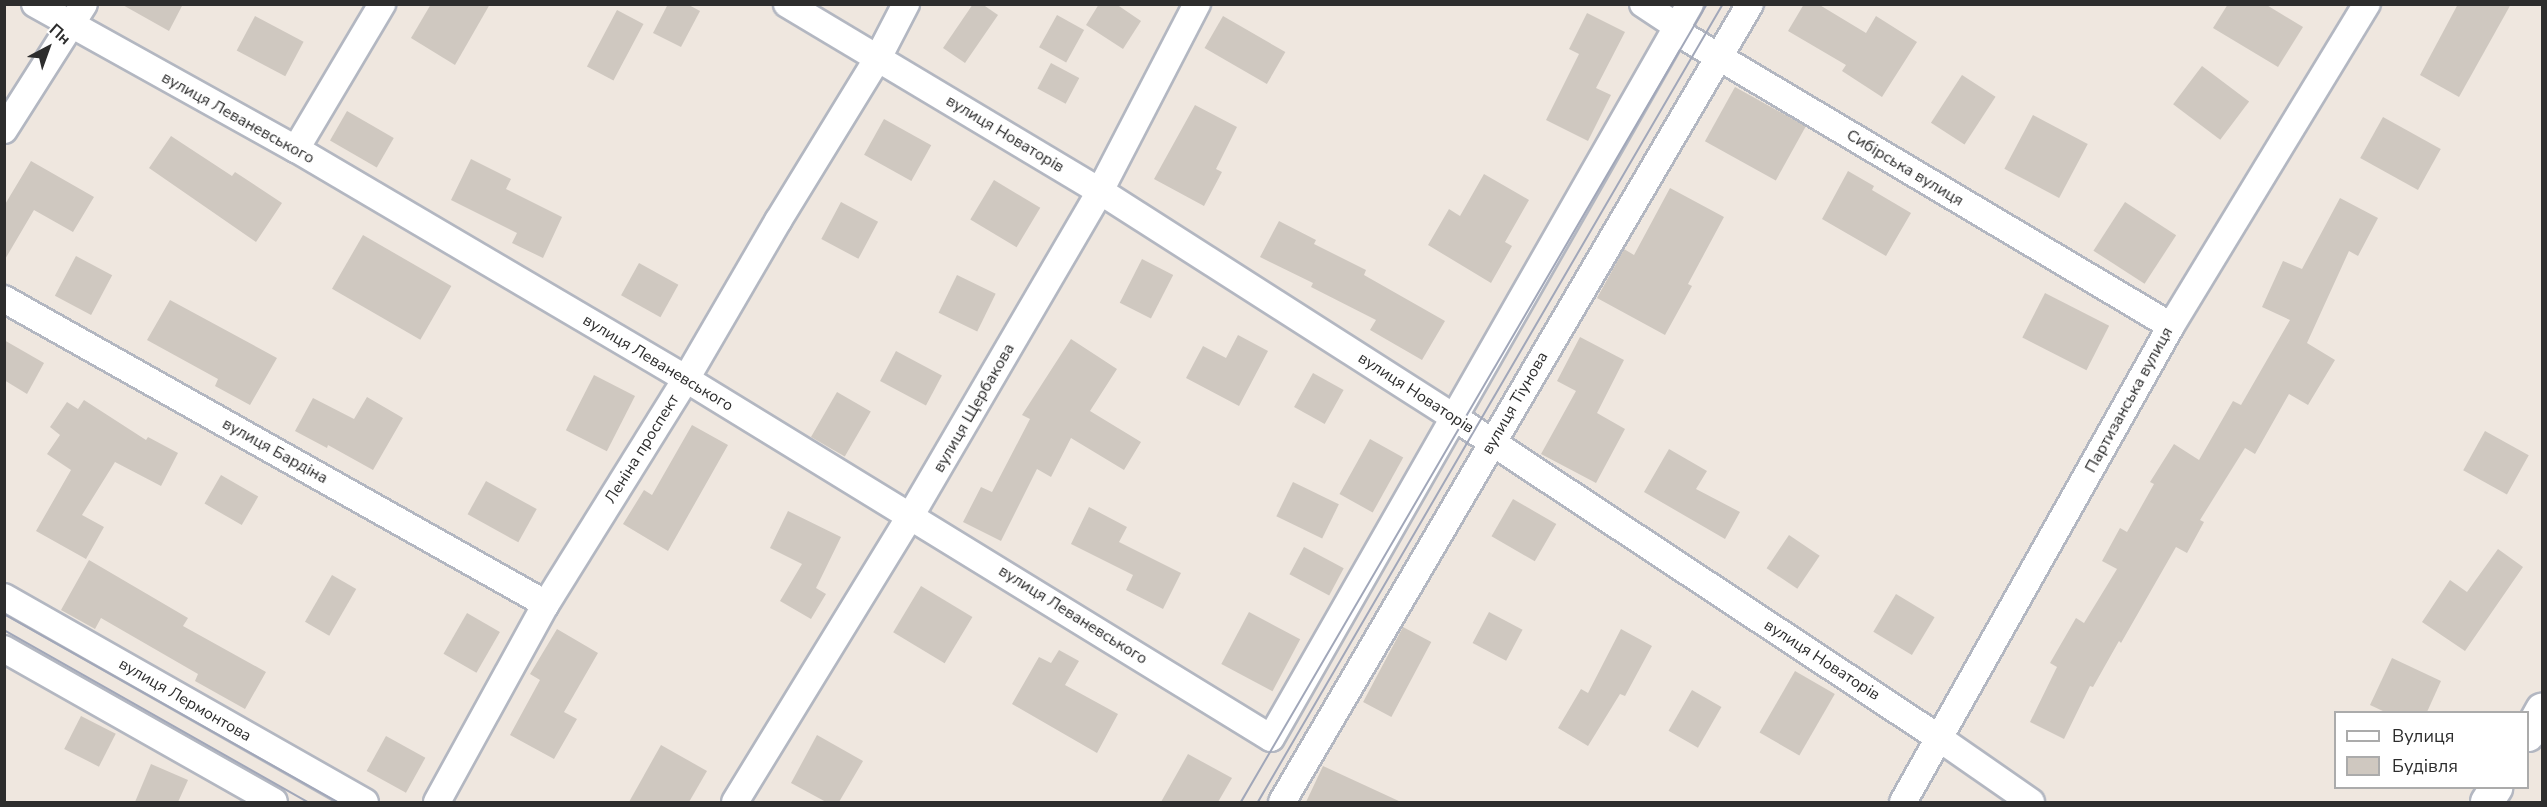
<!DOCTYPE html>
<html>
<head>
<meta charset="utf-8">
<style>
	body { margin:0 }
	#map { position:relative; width:2547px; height:807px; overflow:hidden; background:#efe7df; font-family:"Nunito Sans",sans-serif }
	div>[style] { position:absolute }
	.building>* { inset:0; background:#cfc8c0; transform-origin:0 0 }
	.roads { filter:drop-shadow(2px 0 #b3b7c1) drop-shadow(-2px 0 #b3b7c1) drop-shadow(0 2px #b3b7c1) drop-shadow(0 -2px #b3b7c1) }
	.minor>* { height:26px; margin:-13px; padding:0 13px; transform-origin:13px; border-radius:13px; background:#fff }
	.tertiary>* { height:32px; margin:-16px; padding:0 16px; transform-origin:16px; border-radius:16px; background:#fff }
	.tram>* { height:1.5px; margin:-0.75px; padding:0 0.75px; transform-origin:0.75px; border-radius:0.75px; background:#a1a7b9 }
	span { translate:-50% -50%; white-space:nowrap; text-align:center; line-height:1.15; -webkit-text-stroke:4.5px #fff; paint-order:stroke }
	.street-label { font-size:16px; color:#2d2d2d }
	.frame { position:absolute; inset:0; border:6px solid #2d2d2d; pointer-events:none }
	.legend { position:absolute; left:2334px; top:711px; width:195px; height:78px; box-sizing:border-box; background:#fff; border:2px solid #ababab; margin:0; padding:8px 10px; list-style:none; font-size:18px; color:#2d2d2d }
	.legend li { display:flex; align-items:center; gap:12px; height:30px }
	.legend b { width:30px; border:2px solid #ababab }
	.north { position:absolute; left:18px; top:18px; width:60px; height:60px; -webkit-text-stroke:4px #fff; paint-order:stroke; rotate:41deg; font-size:16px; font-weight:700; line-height:24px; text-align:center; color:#2d2d2d }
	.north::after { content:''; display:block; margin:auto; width:21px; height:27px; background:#2d2d2d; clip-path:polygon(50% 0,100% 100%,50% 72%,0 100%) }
</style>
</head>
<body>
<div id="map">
	<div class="building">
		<i style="clip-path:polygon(121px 4px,183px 4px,169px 31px)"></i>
		<i style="clip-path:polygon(431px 4px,490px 4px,455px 65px,411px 38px)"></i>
		<i style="clip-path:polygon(668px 4px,687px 4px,700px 11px,681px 47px,653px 33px)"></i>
		<i style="clip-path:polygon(973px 4px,982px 4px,998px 15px,965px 63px,943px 48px)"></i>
		<i style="clip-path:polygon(1099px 4px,1116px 4px,1141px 21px,1123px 49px,1086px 25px)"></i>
		<i style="clip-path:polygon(1804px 4px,1818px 4px,1866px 33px,1876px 16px,1917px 42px,1882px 97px,1842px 71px,1846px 65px,1788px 31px)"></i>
		<i style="clip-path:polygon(2228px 4px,2265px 4px,2303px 27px,2278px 67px,2213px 28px)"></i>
		<i style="clip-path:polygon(2458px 4px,2511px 4px,2459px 97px,2420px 75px)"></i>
		<i style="left:617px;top:10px;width:30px;height:64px;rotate:28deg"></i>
		<i style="clip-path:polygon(1587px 13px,1625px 32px,1596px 88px,1611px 95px,1588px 141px,1546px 120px,1579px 54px,1569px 49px)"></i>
		<i style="left:1057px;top:15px;width:31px;height:37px;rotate:29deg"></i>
		<i style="left:255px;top:16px;width:55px;height:39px;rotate:28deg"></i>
		<i style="left:1223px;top:16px;width:72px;height:37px;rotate:30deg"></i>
		<i style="left:1051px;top:63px;width:32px;height:29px;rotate:28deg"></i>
		<i style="left:2202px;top:66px;width:59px;height:48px;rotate:37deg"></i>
		<i style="left:1962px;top:75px;width:40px;height:57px;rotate:33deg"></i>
		<i style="left:1735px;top:87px;width:81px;height:62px;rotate:29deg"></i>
		<i style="clip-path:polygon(1195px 105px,1237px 127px,1216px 169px,1222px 172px,1204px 206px,1154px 179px)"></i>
		<i style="left:347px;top:111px;width:54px;height:34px;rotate:30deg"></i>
		<i style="left:2033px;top:115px;width:62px;height:61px;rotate:28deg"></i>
		<i style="left:2383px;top:117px;width:66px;height:47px;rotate:29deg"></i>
		<i style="left:884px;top:119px;width:54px;height:41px;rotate:29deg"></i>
		<i style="clip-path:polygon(171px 136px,232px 176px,235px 172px,282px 203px,256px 242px,149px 168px)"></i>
		<i style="clip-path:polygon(471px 159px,511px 179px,506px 189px,562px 217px,543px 258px,512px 243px,517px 233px,451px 200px)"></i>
		<i style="clip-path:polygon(31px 161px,94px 197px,73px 232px,34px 210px,4px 261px,4px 206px)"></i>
		<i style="clip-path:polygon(1848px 171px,1874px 186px,1872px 190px,1911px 213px,1886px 256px,1822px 219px)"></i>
		<i style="clip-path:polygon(1484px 174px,1529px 200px,1505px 242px,1512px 246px,1491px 283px,1428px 245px,1449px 209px,1460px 216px)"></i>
		<i style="left:994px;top:180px;width:54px;height:46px;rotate:31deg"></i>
		<i style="clip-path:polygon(1670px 188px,1724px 217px,1688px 284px,1692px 286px,1665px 335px,1597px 298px,1624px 249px,1634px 255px)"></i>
		<i style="clip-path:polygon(2340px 198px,2378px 218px,2358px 256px,2349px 251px,2307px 343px,2335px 360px,2308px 405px,2289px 394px,2255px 454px,2245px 448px,2200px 520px,2204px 522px,2187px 553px,2176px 547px,2121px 643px,2119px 641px,2093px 687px,2090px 686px,2064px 739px,2030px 722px,2057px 667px,2050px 663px,2076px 618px,2084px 623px,2117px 569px,2102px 561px,2120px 528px,2127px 532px,2154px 484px,2150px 482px,2174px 444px,2199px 460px,2233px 401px,2241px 405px,2290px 320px,2262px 307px,2283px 261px,2302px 269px)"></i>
		<i style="left:841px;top:202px;width:42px;height:42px;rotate:28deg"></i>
		<i style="left:2125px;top:202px;width:61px;height:58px;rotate:33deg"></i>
		<i style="clip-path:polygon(1279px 221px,1316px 240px,1314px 244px,1366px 270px,1364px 275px,1445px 321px,1422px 360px,1370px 330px,1376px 320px,1311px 287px,1313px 283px,1260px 257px)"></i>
		<i style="left:363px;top:235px;width:102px;height:62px;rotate:30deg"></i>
		<i style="left:76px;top:256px;width:41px;height:45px;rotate:28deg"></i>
		<i style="left:1142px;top:259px;width:35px;height:49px;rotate:27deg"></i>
		<i style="left:639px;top:263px;width:45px;height:37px;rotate:29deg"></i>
		<i style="left:957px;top:275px;width:43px;height:42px;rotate:26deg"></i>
		<i style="left:2045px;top:293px;width:72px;height:50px;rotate:27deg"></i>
		<i style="clip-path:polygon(170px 300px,277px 358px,250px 405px,215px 386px,218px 379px,147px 340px)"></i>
		<i style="clip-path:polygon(1238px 335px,1268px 351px,1239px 406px,1186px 378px,1203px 346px,1226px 358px)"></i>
		<i style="clip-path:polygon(1580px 337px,1624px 360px,1597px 413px,1625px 429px,1596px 483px,1541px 454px,1576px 391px,1557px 381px)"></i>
		<i style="clip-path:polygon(1071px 339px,1117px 369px,1090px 411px,1141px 442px,1124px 470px,1071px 438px,1051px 477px,1037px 469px,1001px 541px,963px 522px,981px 487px,992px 492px,1030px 419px,1022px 415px)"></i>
		<i style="clip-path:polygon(4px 340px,44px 363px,27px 394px,4px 380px)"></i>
		<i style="left:896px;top:351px;width:52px;height:34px;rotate:28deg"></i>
		<i style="left:1313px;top:373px;width:35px;height:39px;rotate:29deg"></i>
		<i style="left:594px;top:375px;width:46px;height:62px;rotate:27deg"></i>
		<i style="left:837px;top:392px;width:39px;height:52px;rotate:30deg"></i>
		<i style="clip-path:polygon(367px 397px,403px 418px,373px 470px,328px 445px,327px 448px,295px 431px,313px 398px,354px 419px)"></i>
		<i style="clip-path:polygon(84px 400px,146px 440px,148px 437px,178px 453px,161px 486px,115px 462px,82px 515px,104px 527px,86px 559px,36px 531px,71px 470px,47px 454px,60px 435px,50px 427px,67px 402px,78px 409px)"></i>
		<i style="clip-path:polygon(692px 425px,728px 445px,668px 551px,623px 524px,644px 490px,652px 495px)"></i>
		<i style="left:2485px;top:431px;width:50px;height:45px;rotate:29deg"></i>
		<i style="left:1370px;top:439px;width:38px;height:63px;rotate:29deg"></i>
		<i style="clip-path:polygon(1669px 449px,1707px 471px,1696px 489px,1740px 512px,1725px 539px,1644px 492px)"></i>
		<i style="left:221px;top:475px;width:43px;height:33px;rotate:30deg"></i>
		<i style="left:486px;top:481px;width:58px;height:38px;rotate:29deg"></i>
		<i style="left:1293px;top:482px;width:51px;height:38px;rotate:26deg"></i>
		<i style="left:1513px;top:499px;width:50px;height:43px;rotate:30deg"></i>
		<i style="clip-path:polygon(1089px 507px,1127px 527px,1119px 542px,1181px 573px,1163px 609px,1126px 590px,1133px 575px,1071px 544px)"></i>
		<i style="clip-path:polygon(788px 511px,841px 537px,816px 588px,826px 594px,811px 619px,780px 601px,802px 564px,770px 548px)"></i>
		<i style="left:1789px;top:535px;width:37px;height:40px;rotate:34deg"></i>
		<i style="left:1304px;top:547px;width:45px;height:31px;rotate:28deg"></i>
		<i style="clip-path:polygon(2498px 549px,2523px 567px,2465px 651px,2422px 622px,2450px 580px,2467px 592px)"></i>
		<i style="clip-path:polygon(89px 560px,188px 618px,183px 626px,266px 672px,245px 709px,195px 681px,198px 674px,101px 618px,95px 629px,61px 610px)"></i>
		<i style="left:332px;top:575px;width:28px;height:54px;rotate:30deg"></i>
		<i style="left:921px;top:586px;width:60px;height:54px;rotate:31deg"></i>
		<i style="left:1896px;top:594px;width:45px;height:44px;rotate:31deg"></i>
		<i style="left:1249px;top:612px;width:58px;height:59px;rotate:28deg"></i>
		<i style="left:1489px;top:612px;width:38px;height:35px;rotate:28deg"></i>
		<i style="left:467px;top:613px;width:38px;height:47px;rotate:30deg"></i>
		<i style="left:1403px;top:627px;width:32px;height:85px;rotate:28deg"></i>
		<i style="clip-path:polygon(557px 629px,598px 653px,564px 712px,577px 719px,554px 759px,510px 735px,540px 680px,530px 674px)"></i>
		<i style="clip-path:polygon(1621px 629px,1652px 646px,1625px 696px,1620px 694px,1588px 746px,1558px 728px,1581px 689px,1588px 693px)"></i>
		<i style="clip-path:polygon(1059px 650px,1079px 661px,1065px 685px,1118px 714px,1097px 753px,1012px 704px,1039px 657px,1051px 663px)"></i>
		<i style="clip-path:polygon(2392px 658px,2441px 681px,2427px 712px,2385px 712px,2370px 705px)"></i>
		<i style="left:1795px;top:671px;width:46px;height:71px;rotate:30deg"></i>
		<i style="left:1692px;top:690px;width:34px;height:47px;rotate:30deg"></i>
		<i style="left:81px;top:716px;width:39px;height:37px;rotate:27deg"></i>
		<i style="clip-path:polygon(817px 735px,863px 761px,839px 802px,826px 802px,791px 783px)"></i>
		<i style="left:386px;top:736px;width:45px;height:40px;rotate:29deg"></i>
		<i style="clip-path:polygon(661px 745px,707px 771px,689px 802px,629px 802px)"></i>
		<i style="clip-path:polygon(1188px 754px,1232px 778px,1218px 802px,1161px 802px)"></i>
		<i style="clip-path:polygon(151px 764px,188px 780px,178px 802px,135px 802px)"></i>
		<i style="clip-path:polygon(1323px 766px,1401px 802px,1306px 802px)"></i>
	</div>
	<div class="roads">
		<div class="minor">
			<i style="left:35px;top:4px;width:299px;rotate:29.1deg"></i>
			<i style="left:296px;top:149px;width:453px;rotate:30.5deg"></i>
			<i style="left:686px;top:379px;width:686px;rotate:31.54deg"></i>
			<i style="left:1271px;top:738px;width:845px;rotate:-60.28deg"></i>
			<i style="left:787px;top:4px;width:365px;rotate:30.9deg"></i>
			<i style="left:1100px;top:191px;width:420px;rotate:32.6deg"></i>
			<i style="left:1454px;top:417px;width:582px;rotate:33.5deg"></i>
			<i style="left:1939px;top:738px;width:112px;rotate:34.8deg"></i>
			<i style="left:1643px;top:4px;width:42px;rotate:33.3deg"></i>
			<i style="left:1678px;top:27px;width:14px;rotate:51deg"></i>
			<i style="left:1687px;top:38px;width:563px;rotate:30.75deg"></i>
			<i style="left:4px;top:130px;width:149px;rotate:-57.6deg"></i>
			<i style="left:296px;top:149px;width:169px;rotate:-59.3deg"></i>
			<i style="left:4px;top:299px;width:622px;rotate:29.37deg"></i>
			<i style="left:4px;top:597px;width:415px;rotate:29.6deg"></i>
			<i style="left:4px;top:649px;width:310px;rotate:29.5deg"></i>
			<i style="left:437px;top:802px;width:226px;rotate:-61.2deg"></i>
			<i style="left:546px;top:604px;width:265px;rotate:-58.1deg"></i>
			<i style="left:686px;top:379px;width:183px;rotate:-59.8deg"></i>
			<i style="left:778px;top:221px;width:191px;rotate:-58.5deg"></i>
			<i style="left:878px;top:58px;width:61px;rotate:-62.6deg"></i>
			<i style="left:735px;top:802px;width:337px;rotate:-58.5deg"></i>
			<i style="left:911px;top:515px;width:375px;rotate:-59.7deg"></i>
			<i style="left:1100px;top:191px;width:211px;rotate:-62.6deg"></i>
			<i style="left:1282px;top:802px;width:925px;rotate:-59.61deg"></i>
			<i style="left:1903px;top:802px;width:546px;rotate:-60.62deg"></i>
			<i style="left:2171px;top:326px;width:377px;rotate:-58.7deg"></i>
		</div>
		<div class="tertiary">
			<i style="left:2528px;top:735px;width:29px;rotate:-61deg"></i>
			<i style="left:2487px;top:802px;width:17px;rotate:-57deg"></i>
		</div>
	</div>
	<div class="tram">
		<i style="left:4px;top:614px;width:382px;rotate:29.4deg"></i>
		<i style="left:4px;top:630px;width:349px;rotate:29.5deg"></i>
		<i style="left:1241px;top:802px;width:924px;rotate:-59.72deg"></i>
		<i style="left:1258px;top:802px;width:924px;rotate:-59.77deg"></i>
	</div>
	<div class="street-label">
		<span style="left:238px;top:118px;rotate:29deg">вулиця Леваневського</span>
		<span style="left:1005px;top:134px;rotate:31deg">вулиця Новаторів</span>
		<span style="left:1905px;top:168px;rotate:31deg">Сибірська вулиця</span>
		<span style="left:658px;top:363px;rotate:31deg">вулиця Леваневського</span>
		<span style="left:1416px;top:393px;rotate:33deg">вулиця Новаторів</span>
		<span style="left:2129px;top:400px;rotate:-61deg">Партизанська вулиця</span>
		<span style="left:1515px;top:403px;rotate:-60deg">вулиця Тіунова</span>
		<span style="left:974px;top:408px;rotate:-60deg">вулиця Щербакова</span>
		<span style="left:642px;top:449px;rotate:-58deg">Леніна проспект</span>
		<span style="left:275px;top:451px;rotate:29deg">вулиця Бардіна</span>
		<span style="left:1073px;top:615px;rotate:32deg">вулиця Леваневського</span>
		<span style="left:1822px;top:660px;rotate:33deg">вулиця Новаторів</span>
		<span style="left:185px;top:700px;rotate:30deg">вулиця Лермонтова</span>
	</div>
	<div class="frame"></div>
	<ul class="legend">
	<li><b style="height:8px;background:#fff"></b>Вулиця</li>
	<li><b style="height:16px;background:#cfc8c0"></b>Будівля</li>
	</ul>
	<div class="north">Пн</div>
</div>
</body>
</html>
